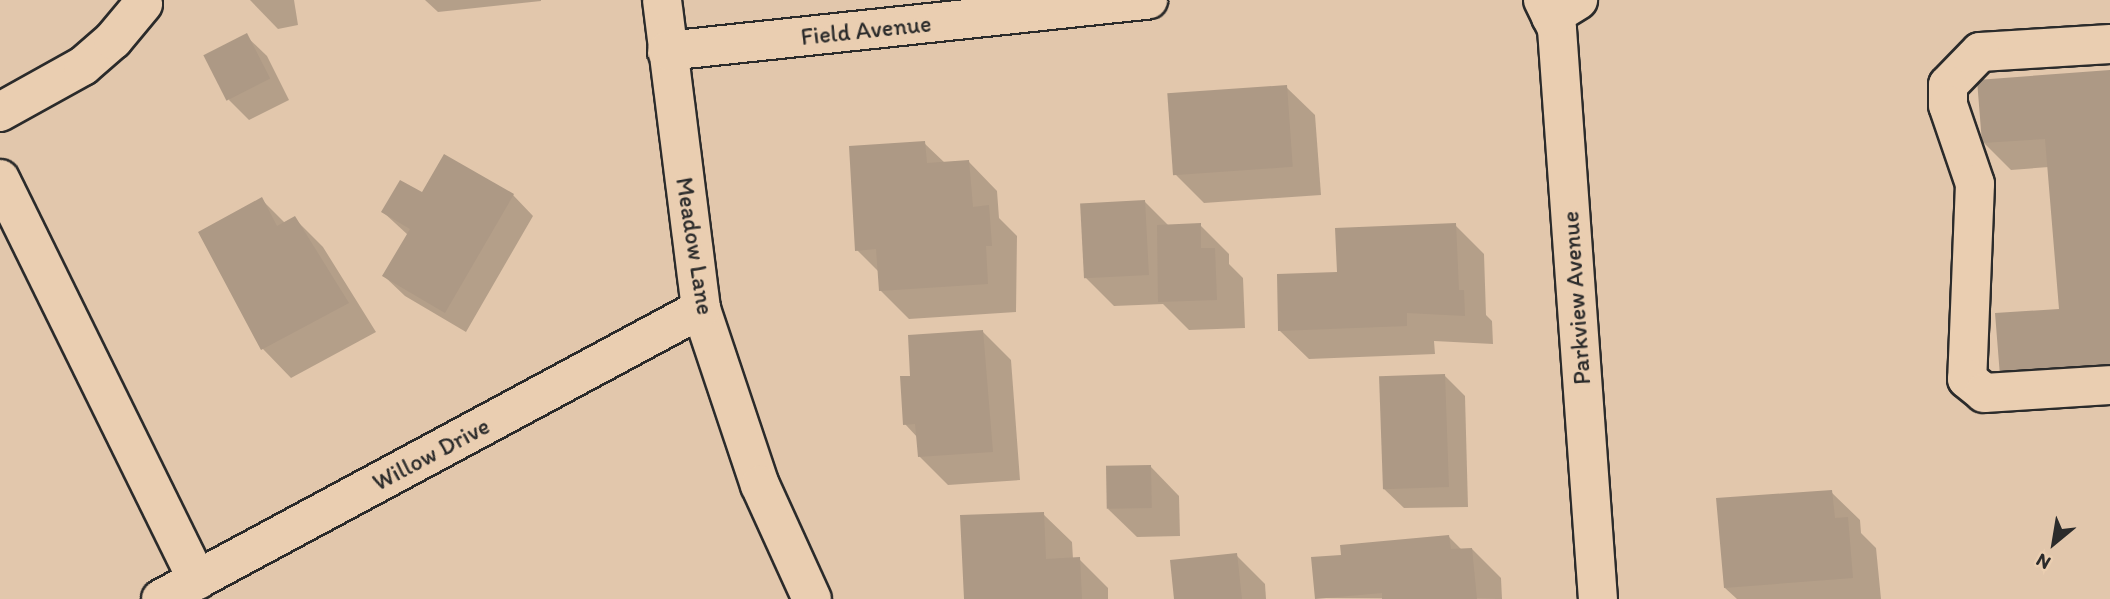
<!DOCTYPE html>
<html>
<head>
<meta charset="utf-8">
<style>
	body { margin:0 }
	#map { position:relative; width:2110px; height:599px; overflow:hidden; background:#e2c7ac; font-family:Itim,sans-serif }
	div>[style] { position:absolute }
	.shadow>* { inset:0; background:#0003 }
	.building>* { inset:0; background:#ad9985; transform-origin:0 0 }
	.roads { filter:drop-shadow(2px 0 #2b2b2b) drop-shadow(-2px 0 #2b2b2b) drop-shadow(0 2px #2b2b2b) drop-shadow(0 -2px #2b2b2b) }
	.minor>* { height:38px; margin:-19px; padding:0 19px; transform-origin:19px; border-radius:19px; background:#eaceb1 }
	span { translate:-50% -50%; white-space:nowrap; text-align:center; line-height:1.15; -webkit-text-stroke:5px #eaceb1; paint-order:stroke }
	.street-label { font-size:24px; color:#2b2b2b }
	.north { position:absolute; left:2019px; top:508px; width:70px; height:70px; -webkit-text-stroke:5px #eaceb1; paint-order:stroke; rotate:210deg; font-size:19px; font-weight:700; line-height:28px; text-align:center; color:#2b2b2b }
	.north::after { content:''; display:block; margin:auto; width:24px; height:32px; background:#2b2b2b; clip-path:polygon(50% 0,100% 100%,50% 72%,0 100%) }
</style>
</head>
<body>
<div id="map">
	<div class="shadow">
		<i style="clip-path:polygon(250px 0,294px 0,298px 25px,278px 29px)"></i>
		<i style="clip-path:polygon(425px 0,541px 0,541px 1px,438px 12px)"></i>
		<i style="clip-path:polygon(246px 36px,267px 56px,289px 100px,249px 120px,229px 100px)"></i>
		<i style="clip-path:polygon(2110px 72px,2061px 311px,2049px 167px,2011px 170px,1984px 143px)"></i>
		<i style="clip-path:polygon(1286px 87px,1315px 115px,1321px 195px,1204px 203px,1175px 174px)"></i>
		<i style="clip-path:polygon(924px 143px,945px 163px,969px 162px,997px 191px,999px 218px,1017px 236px,1016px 312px,909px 319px,880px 290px,879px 272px,857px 250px)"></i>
		<i style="clip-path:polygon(422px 195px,513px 195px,533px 216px,466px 332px,405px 296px,384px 276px,408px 235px,383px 212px)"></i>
		<i style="clip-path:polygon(261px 199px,285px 223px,294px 218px,323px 247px,376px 332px,291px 378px,263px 349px,200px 233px)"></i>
		<i style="clip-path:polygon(1144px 201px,1169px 226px,1200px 225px,1229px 254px,1229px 264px,1243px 278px,1245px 328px,1189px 330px,1163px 304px,1114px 306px,1085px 277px)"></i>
		<i style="clip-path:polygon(1455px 225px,1484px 254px,1486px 315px,1492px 321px,1493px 344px,1434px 341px,1435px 354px,1309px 359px,1280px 331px,1338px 273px)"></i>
		<i style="clip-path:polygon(983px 332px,1011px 360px,1020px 480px,948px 485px,920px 457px,918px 438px,905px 424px,912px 377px)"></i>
		<i style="clip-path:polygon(1444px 375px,1465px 396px,1468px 507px,1404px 508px,1383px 488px)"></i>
		<i style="clip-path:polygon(1151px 467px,1179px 496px,1180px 536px,1137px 537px,1108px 509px)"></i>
		<i style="clip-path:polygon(1831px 492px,1860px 520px,1861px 533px,1876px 548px,1881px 599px,1737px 599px,1725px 588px)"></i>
		<i style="clip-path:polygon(1043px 514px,1072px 542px,1073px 559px,1079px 559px,1108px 588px,1108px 599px,966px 599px)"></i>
		<i style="clip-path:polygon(1449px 537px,1462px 550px,1472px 549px,1501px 578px,1502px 599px,1317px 598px)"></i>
		<i style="clip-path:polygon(1236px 555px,1265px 584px,1266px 599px,1176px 599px)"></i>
	</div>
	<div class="building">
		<i style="left:247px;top:33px;width:51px;height:49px;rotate:63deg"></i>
		<i style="clip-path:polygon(2110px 70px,2110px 368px,2000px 376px,1995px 313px,2059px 309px,2045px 139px,1982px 143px,1977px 80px)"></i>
		<i style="left:1287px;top:85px;width:82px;height:120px;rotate:86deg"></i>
		<i style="clip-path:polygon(925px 141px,927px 163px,969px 160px,973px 207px,989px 205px,992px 246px,986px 246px,988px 284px,879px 291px,876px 249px,855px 251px,849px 146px)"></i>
		<i style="clip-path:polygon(444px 154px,514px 194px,445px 313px,382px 276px,410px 229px,381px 212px,400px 180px,422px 192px)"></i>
		<i style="clip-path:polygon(262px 197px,277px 226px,295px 216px,349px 303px,261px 350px,198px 232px)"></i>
		<i style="left:1145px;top:200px;width:75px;height:65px;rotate:87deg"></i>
		<i style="clip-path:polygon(1201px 223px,1201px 248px,1215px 248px,1217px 300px,1158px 302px,1157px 225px)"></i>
		<i style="clip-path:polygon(1456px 223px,1459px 290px,1464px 290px,1465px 316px,1407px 313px,1407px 326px,1278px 331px,1277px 274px,1337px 272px,1335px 228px)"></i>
		<i style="clip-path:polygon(983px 330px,993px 452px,918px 457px,915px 424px,903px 425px,900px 376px,910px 376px,908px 335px)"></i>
		<i style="left:1445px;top:374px;width:113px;height:66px;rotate:88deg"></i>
		<i style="left:1151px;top:465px;width:43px;height:45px;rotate:89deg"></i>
		<i style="clip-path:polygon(1832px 490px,1835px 518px,1848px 517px,1853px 578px,1724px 588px,1716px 498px)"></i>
		<i style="clip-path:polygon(1044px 512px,1046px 559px,1080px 557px,1082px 599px,964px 599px,960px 515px)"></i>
		<i style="clip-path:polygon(1449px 535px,1451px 549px,1472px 548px,1477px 599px,1382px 599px,1382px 593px,1315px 599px,1311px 557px,1341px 555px,1340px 545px)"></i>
		<i style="clip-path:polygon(1237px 553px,1242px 599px,1174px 599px,1170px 560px)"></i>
	</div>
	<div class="roads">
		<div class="minor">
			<i style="left:662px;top:0;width:311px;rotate:82.8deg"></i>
			<i style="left:701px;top:309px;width:186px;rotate:71.5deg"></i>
			<i style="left:760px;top:485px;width:125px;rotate:65.5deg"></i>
			<i style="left:1543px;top:0;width:32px;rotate:64deg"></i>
			<i style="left:1557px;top:29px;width:571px;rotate:85.89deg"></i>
			<i style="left:1551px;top:17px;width:32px;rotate:-32deg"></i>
			<i style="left:2110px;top:44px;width:130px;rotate:176.5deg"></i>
			<i style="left:1980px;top:52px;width:46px;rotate:134.1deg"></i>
			<i style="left:1948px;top:85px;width:20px;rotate:90deg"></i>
			<i style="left:1948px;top:105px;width:83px;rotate:71.1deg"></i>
			<i style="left:1975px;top:184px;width:195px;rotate:92.3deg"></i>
			<i style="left:1967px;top:379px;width:22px;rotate:39deg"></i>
			<i style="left:1984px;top:393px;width:126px;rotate:-3.6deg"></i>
			<i style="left:667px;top:51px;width:484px;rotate:-6.1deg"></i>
			<i style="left:0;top:112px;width:95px;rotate:-29deg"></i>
			<i style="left:83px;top:66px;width:40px;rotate:-41deg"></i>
			<i style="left:113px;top:40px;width:47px;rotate:-50.2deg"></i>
			<i style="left:0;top:179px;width:447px;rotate:63.8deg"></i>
			<i style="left:161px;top:599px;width:613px;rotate:-28.24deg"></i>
		</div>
	</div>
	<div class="street-label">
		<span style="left:866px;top:30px;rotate:-6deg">Field Avenue</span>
		<span style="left:695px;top:246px;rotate:81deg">Meadow Lane</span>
		<span style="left:1576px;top:298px;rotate:-94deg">Parkview Avenue</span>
		<span style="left:431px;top:454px;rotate:-28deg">Willow Drive</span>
	</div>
	<div class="north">N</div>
</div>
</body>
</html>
